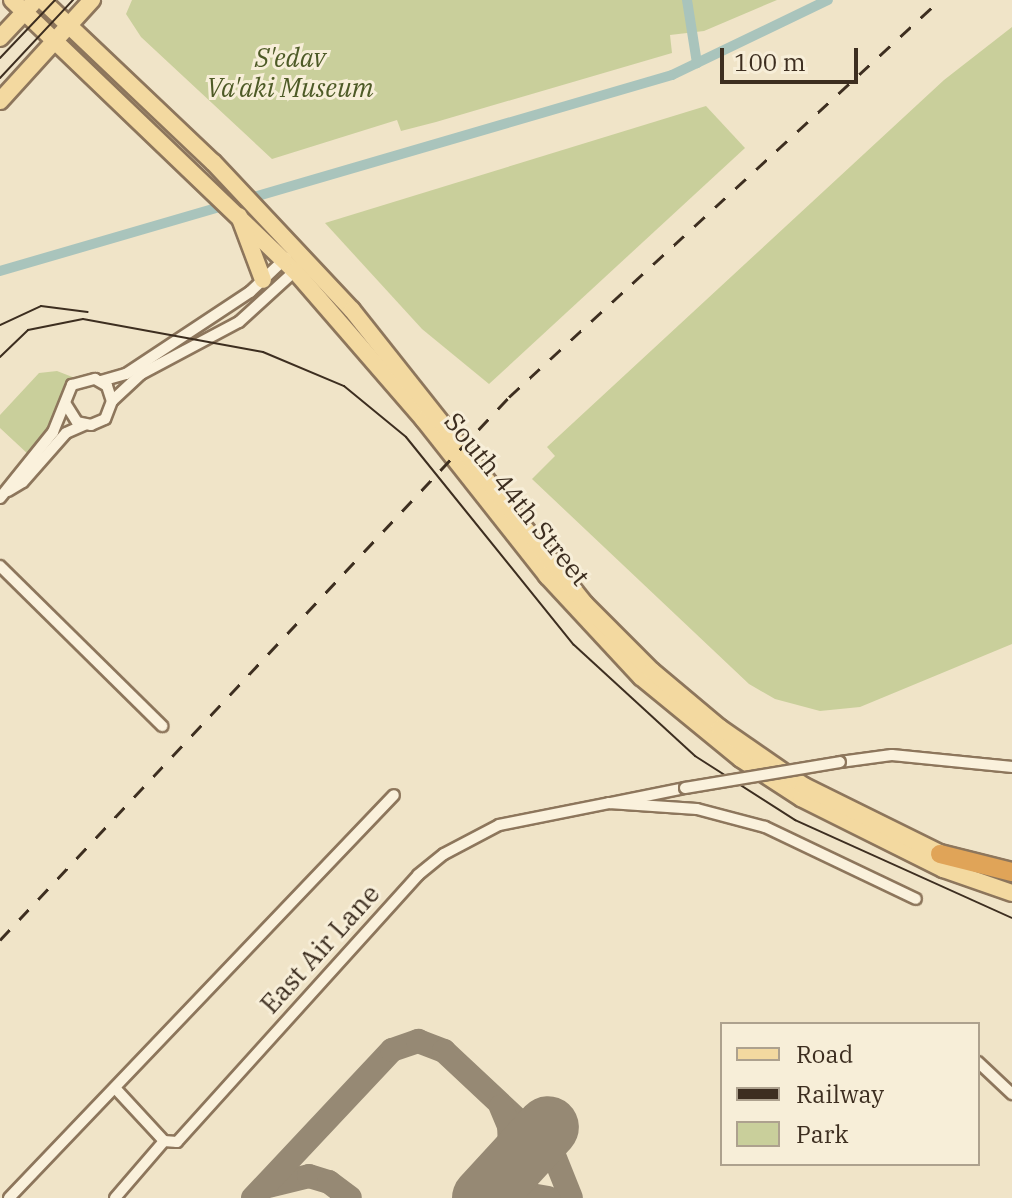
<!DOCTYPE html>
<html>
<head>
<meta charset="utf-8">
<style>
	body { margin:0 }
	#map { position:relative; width:1012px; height:1198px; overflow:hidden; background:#f0e4c8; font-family:"IBM Plex Serif",serif }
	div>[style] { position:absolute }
	.green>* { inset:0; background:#c9cf9b }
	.canal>* { height:10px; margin:-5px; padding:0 5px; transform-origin:5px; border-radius:5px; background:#a9c4bc }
	.taxiway>* { height:24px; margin:-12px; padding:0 12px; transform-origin:12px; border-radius:12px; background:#968974 }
	.runway>* { height:62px; margin:-31px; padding:0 31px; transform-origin:31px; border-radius:31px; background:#968974 }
	.roads { filter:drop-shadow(2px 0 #8d765c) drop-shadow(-2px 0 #8d765c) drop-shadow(0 2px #8d765c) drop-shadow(0 -2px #8d765c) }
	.street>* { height:10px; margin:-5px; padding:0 5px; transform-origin:5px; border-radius:5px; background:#faf1dc }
	.primary>* { height:16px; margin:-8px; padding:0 8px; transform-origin:8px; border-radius:8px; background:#f3d9a0 }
	.highway>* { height:18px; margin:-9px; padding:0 9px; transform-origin:9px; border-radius:9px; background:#e0a458 }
	.tram>* { height:2px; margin:-1px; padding:0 1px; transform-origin:1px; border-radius:1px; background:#3d2e20 }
	.rail>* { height:3px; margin-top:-1.5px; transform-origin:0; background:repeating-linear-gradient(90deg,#3d2e20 0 14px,transparent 0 28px) }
	.bridges { filter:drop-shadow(2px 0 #8d765c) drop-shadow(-2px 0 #8d765c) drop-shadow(0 2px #8d765c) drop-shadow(0 -2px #8d765c) }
	.street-bridge>* { height:10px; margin:-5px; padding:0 5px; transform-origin:5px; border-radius:5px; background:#faf1dc }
	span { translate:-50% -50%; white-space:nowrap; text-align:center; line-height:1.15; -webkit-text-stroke:6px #f7eed8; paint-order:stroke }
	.park-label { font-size:26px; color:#4d5a26; font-style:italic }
	.street-label { font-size:26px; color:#3d2e20 }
	.legend { position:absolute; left:720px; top:1022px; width:260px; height:144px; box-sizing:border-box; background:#f7eed8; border:2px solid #ada18e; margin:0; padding:10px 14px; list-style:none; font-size:24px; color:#3d2e20 }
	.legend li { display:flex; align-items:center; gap:16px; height:40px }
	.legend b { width:40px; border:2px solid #ada18e }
	.scale { position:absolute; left:720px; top:48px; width:138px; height:36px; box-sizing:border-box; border:4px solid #3d2e20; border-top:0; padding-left:10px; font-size:24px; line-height:28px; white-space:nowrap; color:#3d2e20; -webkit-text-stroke:6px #f7eed8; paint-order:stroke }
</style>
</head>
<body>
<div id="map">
	<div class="green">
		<i style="clip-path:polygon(132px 0,777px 0,704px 31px,670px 35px,672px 53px,436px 122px,401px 131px,397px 120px,272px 159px,141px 37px,126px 14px)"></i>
		<i style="clip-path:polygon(1012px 27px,1012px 644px,860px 707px,820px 711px,775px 699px,749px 684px,532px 479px,555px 456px,547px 447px,944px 80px)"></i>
		<i style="clip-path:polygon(706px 106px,745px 148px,489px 384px,422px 329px,325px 223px)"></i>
		<i style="clip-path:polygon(57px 371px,75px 378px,65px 387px,49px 433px,29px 455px,0 428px,0 415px,39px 373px)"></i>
	</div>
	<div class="canal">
		<i style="left:687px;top:0;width:64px;rotate:81deg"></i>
		<i style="left:0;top:271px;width:700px;rotate:-16.26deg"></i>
		<i style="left:672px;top:75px;width:173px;rotate:-25.7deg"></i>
	</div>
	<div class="taxiway">
		<i style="left:268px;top:1186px;width:42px;rotate:-13.7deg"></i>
		<i style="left:309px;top:1176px;width:21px;rotate:17deg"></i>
		<i style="left:329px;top:1182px;width:26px;rotate:37deg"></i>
		<i style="left:253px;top:1198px;width:203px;rotate:-46.8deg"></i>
		<i style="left:392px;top:1050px;width:28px;rotate:-19deg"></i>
		<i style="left:418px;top:1041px;width:28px;rotate:21deg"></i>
		<i style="left:444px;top:1051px;width:149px;rotate:43.1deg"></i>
		<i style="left:553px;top:1153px;width:48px;rotate:68.2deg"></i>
		<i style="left:481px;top:1198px;width:30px;rotate:-49deg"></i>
		<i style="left:501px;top:1175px;width:26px;rotate:-69deg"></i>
		<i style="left:510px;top:1151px;width:25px;rotate:-92deg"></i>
		<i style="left:509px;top:1126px;width:21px;rotate:-113deg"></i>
		<i style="left:492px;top:1198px;width:23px;rotate:-15deg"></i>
		<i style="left:514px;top:1192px;width:35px;rotate:10deg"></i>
	</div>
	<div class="runway">
		<i style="left:483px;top:1198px;width:96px;rotate:-47.5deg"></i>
	</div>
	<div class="roads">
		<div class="street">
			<i style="left:101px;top:381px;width:26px;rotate:-16deg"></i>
			<i style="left:126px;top:374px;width:149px;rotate:-33.5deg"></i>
			<i style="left:250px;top:292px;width:50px;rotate:-43.4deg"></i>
			<i style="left:112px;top:401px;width:40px;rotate:-43deg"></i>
			<i style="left:141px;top:374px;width:111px;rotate:-28deg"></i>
			<i style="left:239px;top:322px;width:79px;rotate:-42.4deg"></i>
			<i style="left:8px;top:491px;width:17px;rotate:-31deg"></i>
			<i style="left:23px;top:482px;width:65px;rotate:-48.7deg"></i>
			<i style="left:66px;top:433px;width:20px;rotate:-24deg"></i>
			<i style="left:0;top:498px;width:85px;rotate:-51.2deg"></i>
			<i style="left:53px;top:432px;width:51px;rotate:-68deg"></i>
			<i style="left:72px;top:385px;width:24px;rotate:-15deg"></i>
			<i style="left:95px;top:379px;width:14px;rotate:30deg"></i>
			<i style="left:107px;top:386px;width:16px;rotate:72deg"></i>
			<i style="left:112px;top:401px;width:19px;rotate:111deg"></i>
			<i style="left:105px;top:419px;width:15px;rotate:157deg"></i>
			<i style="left:91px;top:425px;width:14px;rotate:-168deg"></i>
			<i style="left:77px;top:422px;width:22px;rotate:-122deg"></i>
			<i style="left:0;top:566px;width:228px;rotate:44.6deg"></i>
			<i style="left:840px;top:762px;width:52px;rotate:-7.7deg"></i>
			<i style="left:892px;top:755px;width:121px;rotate:5.7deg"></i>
			<i style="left:611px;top:803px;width:76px;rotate:-11.5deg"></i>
			<i style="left:978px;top:1062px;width:47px;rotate:43.3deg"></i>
			<i style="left:115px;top:1088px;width:72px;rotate:47.2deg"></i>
			<i style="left:164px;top:1141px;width:13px;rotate:4deg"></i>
			<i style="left:177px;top:1142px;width:360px;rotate:-47.9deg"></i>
			<i style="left:418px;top:875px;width:33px;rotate:-39deg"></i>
			<i style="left:444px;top:854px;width:62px;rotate:-27.8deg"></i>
			<i style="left:499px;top:825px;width:112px;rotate:-11.3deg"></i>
			<i style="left:609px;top:803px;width:88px;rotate:3.9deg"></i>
			<i style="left:697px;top:809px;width:70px;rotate:14.8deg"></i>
			<i style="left:765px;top:827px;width:167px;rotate:25.5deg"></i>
			<i style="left:9px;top:1198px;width:557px;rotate:-46.31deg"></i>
			<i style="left:115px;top:1198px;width:75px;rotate:-49.3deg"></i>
		</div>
		<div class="primary">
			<i style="left:12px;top:0;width:392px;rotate:43.8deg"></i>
			<i style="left:295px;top:271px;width:197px;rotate:49.1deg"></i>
			<i style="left:424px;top:420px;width:199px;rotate:51.7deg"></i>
			<i style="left:547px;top:576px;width:138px;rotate:47.1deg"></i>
			<i style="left:641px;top:677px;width:129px;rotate:39.4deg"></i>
			<i style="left:741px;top:759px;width:72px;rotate:33deg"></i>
			<i style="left:801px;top:798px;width:159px;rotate:26.6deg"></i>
			<i style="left:943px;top:869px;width:73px;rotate:19.2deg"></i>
			<i style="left:42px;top:0;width:236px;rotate:43.5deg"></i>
			<i style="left:213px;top:162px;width:203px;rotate:46.8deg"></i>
			<i style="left:352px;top:310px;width:375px;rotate:51.6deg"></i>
			<i style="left:585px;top:604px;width:95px;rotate:45deg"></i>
			<i style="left:652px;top:671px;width:89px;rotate:40deg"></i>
			<i style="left:720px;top:728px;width:102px;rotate:34.6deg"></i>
			<i style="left:804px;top:786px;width:163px;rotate:26.3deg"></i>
			<i style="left:0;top:38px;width:47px;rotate:-46.7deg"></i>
			<i style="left:0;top:101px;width:137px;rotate:-47.7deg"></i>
			<i style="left:239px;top:216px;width:68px;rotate:69.4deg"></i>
		</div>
		<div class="highway">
			<i style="left:940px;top:854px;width:74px;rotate:14deg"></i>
		</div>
	</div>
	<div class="tram">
		<i style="left:0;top:58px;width:80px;rotate:-46.5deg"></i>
		<i style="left:0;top:78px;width:107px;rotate:-46.9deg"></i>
		<i style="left:0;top:325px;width:45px;rotate:-24.9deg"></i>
		<i style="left:41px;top:306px;width:47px;rotate:7.3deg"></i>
		<i style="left:0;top:357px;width:39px;rotate:-44deg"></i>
		<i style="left:28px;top:330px;width:56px;rotate:-11.3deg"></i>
		<i style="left:83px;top:319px;width:183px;rotate:10.4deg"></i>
		<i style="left:263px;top:352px;width:88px;rotate:22.8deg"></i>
		<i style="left:344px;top:386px;width:80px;rotate:39.4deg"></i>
		<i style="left:406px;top:437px;width:267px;rotate:51.1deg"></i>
		<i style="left:574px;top:645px;width:164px;rotate:42.5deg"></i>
		<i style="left:695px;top:756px;width:119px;rotate:32.6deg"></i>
		<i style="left:795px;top:820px;width:238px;rotate:24.3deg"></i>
	</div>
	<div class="rail">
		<i style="left:0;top:940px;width:744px;rotate:-46.85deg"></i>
		<i style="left:509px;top:397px;width:586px;rotate:-42.65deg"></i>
	</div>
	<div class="bridges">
		<div class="street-bridge">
			<i style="left:685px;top:788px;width:157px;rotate:-9.5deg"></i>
		</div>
	</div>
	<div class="park-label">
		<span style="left:290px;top:73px">S'edav<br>Va'aki Museum</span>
	</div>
	<div class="street-label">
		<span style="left:517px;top:499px;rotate:51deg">South 44th Street</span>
		<span style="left:320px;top:949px;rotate:-48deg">East Air Lane</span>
	</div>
	<ul class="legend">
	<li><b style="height:10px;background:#f3d9a0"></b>Road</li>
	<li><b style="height:10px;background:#3d2e20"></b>Railway</li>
	<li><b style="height:22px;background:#c9cf9b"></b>Park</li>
	</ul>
	<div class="scale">100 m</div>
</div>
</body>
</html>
